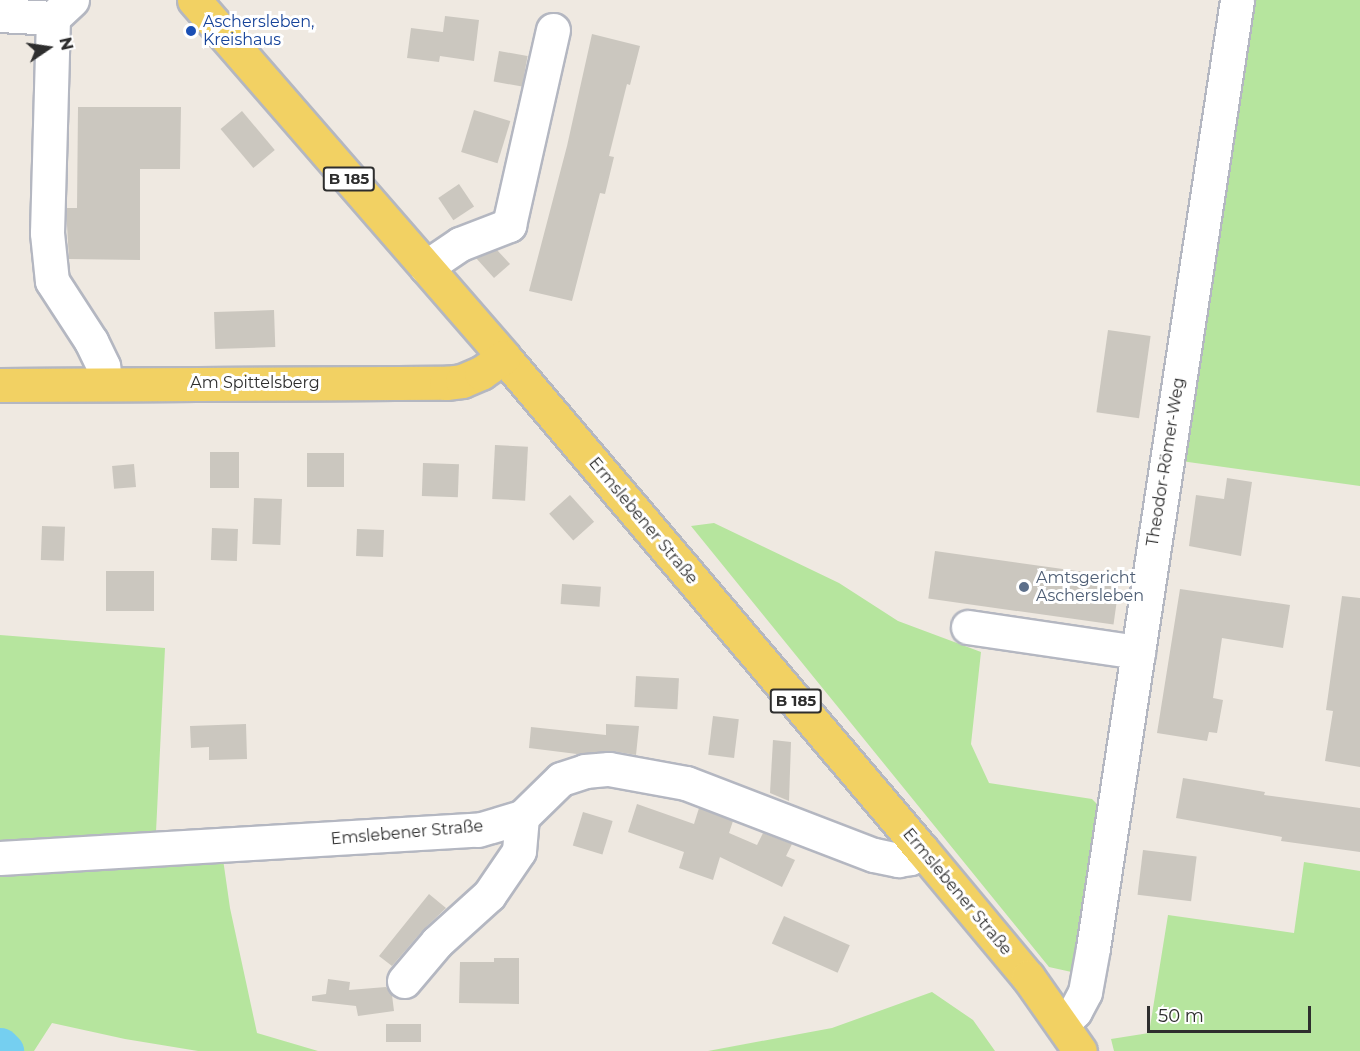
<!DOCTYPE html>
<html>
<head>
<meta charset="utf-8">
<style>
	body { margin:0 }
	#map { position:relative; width:1360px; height:1051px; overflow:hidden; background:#efe9e1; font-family:Montserrat,sans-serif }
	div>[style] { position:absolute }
	.green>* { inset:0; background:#b6e59e }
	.river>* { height:39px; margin:-19.5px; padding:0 19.5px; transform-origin:19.5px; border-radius:19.5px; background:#75cff0 }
	.building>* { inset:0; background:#cbc7bf; transform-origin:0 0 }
	.roads { filter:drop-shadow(2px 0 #b4b7c1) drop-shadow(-2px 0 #b4b7c1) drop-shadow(0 2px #b4b7c1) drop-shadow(0 -2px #b4b7c1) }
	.minor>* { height:33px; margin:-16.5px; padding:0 16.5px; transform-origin:16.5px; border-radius:16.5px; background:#fff }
	.major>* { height:33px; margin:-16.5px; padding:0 16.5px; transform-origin:16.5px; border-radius:16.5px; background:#f2d163 }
	.dots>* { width:16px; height:16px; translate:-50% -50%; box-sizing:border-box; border:3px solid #fff; border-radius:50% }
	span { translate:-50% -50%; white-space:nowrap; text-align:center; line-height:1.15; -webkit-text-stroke:6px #fff; paint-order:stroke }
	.shield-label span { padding:2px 4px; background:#fff; border:2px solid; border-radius:4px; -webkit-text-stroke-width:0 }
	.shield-label { font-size:15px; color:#2e2e2e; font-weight:700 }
	.transit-label { font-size:16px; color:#164399 }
	.left { translate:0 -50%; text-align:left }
	.street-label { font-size:16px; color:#2e2e2e }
	.service-label { font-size:16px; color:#4e5e75 }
	.north { position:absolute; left:18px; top:18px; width:60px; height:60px; -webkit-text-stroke:4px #fff; paint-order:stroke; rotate:77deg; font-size:16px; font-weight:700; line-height:24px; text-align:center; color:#2e2e2e }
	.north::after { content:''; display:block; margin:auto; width:21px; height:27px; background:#2e2e2e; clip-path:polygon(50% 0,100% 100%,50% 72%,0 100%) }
	.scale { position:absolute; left:1147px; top:1006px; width:164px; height:27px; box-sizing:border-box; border:3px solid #2e2e2e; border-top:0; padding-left:8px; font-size:18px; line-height:21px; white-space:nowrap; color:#2e2e2e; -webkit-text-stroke:4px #fff; paint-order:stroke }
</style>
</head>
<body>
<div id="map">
	<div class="green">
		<i style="clip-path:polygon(1249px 0,1360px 0,1360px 486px,1181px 461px)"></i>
		<i style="clip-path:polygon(714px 523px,839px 583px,898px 621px,981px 652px,971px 744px,989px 783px,1092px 799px,1100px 807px,1076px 973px,1049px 967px,691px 526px)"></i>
		<i style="clip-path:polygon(0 635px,165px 648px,156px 832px,220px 838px,230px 908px,257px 1033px,318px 1051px,198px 1051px,125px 1039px,52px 1023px,34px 1051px,0 1051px)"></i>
		<i style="clip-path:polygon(1304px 862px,1360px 871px,1360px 1051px,1114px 1051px,1111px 1039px,1149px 1033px,1168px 915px,1294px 933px)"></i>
		<i style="clip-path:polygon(932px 992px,973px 1020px,995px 1051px,708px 1051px,832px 1028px)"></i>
	</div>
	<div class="river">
		<i style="left:0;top:1047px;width:6px;rotate:45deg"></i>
	</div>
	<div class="building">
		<i style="clip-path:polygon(445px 16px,479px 20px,474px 61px,440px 56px,439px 62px,407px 58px,411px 28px,443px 32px)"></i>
		<i style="clip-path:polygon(592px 34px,640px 46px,630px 85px,627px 84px,609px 156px,614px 157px,605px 194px,600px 193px,572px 301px,529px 291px,567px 146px)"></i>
		<i style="left:499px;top:51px;width:29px;height:31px;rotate:10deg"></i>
		<i style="clip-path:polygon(78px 107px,181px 107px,180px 169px,140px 169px,140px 260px,69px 259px,66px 208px,77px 208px)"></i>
		<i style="left:474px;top:110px;width:38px;height:44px;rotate:17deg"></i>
		<i style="left:242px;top:111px;width:51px;height:28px;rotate:50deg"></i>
		<i style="left:459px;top:184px;width:27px;height:25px;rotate:56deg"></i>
		<i style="clip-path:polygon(497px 250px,510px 264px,494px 278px,476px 258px)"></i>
		<i style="left:274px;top:310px;width:37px;height:60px;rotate:88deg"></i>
		<i style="left:1108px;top:330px;width:43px;height:83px;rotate:8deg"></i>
		<i style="left:495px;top:445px;width:33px;height:54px;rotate:3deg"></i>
		<i style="left:210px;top:452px;width:29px;height:36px"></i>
		<i style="left:307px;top:453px;width:37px;height:34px"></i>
		<i style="left:423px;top:463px;width:36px;height:33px;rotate:2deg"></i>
		<i style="left:134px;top:464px;width:23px;height:22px;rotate:85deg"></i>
		<i style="clip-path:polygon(1227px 478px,1252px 482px,1241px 556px,1189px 546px,1196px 495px,1224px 499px)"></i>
		<i style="left:570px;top:495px;width:36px;height:28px;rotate:48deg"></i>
		<i style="left:254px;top:498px;width:28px;height:46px;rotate:2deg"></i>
		<i style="left:42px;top:526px;width:23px;height:34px;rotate:2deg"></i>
		<i style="left:212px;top:528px;width:26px;height:32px;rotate:2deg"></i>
		<i style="left:357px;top:529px;width:27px;height:27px;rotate:2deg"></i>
		<i style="left:935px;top:551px;width:187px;height:48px;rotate:8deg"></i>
		<i style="left:106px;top:571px;width:48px;height:40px"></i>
		<i style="left:562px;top:584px;width:39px;height:20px;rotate:4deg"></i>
		<i style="clip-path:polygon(1180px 589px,1290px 605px,1283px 648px,1222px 638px,1213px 698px,1223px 700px,1217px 733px,1209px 732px,1207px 741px,1157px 733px)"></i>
		<i style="clip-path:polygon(1342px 596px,1360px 598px,1360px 767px,1325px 761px,1333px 711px,1326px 710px)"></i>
		<i style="left:636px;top:676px;width:43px;height:31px;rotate:3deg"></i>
		<i style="left:713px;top:716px;width:26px;height:39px;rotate:7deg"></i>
		<i style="clip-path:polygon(246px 724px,247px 759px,209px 760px,209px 747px,191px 748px,190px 726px)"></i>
		<i style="clip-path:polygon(606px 724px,639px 726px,636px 755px,612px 751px,577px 754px,529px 748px,531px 727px,606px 735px)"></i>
		<i style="clip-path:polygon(773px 740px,791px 742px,789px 801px,770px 793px)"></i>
		<i style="clip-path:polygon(1183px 778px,1265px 792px,1264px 795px,1360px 808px,1360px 852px,1281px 841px,1282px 837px,1176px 818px)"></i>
		<i style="clip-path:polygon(637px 804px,694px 824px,699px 808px,733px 821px,729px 833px,757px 845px,763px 833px,792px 844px,786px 856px,795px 860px,782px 887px,720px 857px,713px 880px,679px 868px,684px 852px,628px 832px)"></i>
		<i style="left:583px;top:812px;width:31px;height:35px;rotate:17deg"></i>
		<i style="left:1143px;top:850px;width:54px;height:45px;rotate:7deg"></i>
		<i style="clip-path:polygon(429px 894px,446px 908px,423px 930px,392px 966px,379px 956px)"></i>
		<i style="left:784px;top:916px;width:72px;height:30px;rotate:24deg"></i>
		<i style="clip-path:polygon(494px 958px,519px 958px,519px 1004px,459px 1003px,460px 962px,494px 962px)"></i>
		<i style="clip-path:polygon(328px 979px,350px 982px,349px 990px,386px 987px,392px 995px,394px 1011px,358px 1016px,356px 1006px,312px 1001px,312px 996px,326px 994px)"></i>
		<i style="left:386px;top:1024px;width:35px;height:18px"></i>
	</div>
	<div class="roads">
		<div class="minor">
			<i style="left:72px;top:0;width:26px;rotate:137deg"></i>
			<i style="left:53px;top:18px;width:215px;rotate:91.6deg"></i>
			<i style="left:47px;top:233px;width:48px;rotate:84.1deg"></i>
			<i style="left:52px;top:281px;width:72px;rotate:57deg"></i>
			<i style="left:91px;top:341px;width:28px;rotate:64deg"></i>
			<i style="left:103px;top:366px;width:18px;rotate:81deg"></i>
			<i style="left:0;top:15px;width:53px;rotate:3.2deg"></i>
			<i style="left:426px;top:267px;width:41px;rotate:-34.1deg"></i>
			<i style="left:460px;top:244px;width:53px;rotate:-21.2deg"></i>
			<i style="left:509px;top:225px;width:200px;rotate:-77.3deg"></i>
			<i style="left:968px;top:627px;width:172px;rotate:8.4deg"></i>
			<i style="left:0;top:858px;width:479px;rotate:-3.4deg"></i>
			<i style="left:478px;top:830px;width:46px;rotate:-16.5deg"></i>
			<i style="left:522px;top:817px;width:54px;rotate:-44.3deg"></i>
			<i style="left:561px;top:779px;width:25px;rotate:-18deg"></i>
			<i style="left:585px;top:771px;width:24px;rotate:-5deg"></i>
			<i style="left:609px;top:769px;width:78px;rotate:10.3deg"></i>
			<i style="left:686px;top:783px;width:201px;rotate:21deg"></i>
			<i style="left:874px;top:855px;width:25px;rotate:12deg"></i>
			<i style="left:898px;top:860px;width:12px;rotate:-9deg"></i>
			<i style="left:910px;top:858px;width:14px;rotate:-34deg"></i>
			<i style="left:404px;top:981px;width:51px;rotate:-49.8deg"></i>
			<i style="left:437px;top:942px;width:70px;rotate:-42.1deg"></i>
			<i style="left:489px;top:895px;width:53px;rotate:-55.7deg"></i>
			<i style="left:519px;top:851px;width:34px;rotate:-85deg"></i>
			<i style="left:1063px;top:1023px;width:17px;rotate:-45deg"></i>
			<i style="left:1075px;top:1011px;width:21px;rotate:-62deg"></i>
			<i style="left:1085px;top:992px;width:45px;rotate:-79.7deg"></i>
			<i style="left:1093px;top:948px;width:959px;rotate:-81.36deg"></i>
		</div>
		<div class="major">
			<i style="left:194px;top:0;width:473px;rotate:49deg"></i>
			<i style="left:504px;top:357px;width:646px;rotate:49.71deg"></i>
			<i style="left:922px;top:850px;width:165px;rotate:50.2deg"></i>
			<i style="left:1028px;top:977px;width:90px;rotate:54.9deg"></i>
			<i style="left:0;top:385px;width:446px;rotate:-0.3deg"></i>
			<i style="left:446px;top:383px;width:16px;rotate:-7deg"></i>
			<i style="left:462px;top:381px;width:21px;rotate:-23deg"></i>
			<i style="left:481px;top:373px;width:28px;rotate:-35deg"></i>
		</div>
	</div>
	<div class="dots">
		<i style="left:191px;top:31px;background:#1a4fb4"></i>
		<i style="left:1024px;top:587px;background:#5c6f8a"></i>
	</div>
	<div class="shield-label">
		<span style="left:349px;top:179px">B 185</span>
		<span style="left:796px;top:701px">B 185</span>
	</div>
	<div class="transit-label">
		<span class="left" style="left:203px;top:31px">Aschersleben,<br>Kreishaus</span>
	</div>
	<div class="street-label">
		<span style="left:255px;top:383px">Am Spittelsberg</span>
		<span style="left:1166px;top:462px;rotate:-81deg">Theodor-Römer-Weg</span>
		<span style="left:643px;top:521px;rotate:50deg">Ermslebener Straße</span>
		<span style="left:407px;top:833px;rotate:-5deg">Emslebener Straße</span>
		<span style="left:957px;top:892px;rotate:50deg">Ermslebener Straße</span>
	</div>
	<div class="service-label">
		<span class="left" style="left:1036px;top:587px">Amtsgericht<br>Aschersleben</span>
	</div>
	<div class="north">N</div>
	<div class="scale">50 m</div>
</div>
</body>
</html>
